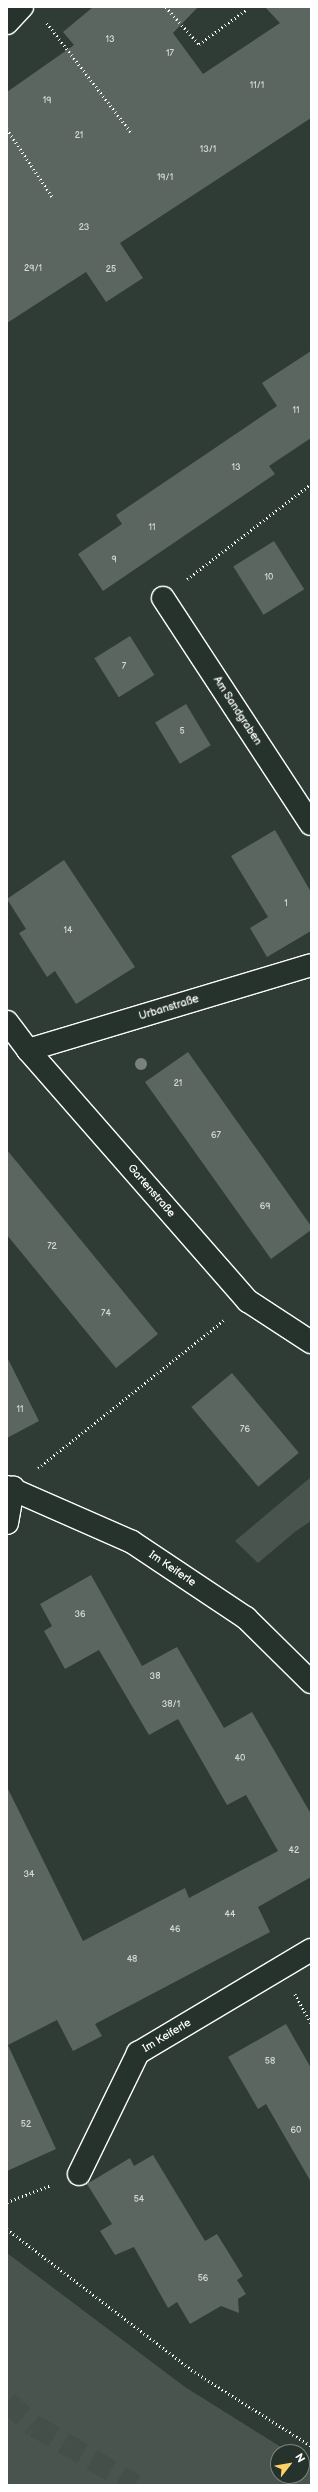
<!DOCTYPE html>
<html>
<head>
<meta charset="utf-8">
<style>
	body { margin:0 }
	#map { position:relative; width:318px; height:2492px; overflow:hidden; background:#2f3b35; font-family:"Balsamiq Sans",sans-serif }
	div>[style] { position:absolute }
	.green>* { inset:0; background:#4a544f }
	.building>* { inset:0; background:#5b6661; transform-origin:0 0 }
	.highway-tunnel>* { height:22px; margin-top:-11px; transform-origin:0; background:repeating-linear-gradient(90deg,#444f49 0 22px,transparent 0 33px) }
	.path>* { height:2.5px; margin-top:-1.25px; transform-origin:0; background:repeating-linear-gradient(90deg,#fff 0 1px,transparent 0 4px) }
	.roads { filter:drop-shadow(1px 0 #fff) drop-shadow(-1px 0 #fff) drop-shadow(0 1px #fff) drop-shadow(0 -1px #fff) }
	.minor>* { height:22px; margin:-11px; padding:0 11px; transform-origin:11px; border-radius:11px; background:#26332d }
	.trees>* { width:12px; height:12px; margin:-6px; border-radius:50%; background:#7a817e }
	span { translate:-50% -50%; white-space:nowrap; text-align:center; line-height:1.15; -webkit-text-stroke:3px #26332d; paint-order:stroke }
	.number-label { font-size:9px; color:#d6d9d8 }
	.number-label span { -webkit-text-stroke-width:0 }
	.street-label { font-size:11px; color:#fff }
	.frame { position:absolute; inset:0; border:8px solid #fff; pointer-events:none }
	.north { position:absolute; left:270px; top:2444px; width:40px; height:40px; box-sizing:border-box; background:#26332d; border:1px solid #7d8581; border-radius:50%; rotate:59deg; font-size:11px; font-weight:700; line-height:16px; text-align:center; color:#fff }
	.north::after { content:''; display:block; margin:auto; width:14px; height:18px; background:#ffd166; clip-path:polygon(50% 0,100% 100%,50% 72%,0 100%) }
</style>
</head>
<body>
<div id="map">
	<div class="green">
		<i style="clip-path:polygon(311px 1477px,311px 1521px,296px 1531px,258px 1563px,235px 1541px)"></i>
		<i style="clip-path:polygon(7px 2253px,185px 2387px,289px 2452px,278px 2452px,278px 2476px,302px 2476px,302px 2460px,311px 2466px,311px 2485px,7px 2485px)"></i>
	</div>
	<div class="building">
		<i style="clip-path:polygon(93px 7px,198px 7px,173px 33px,203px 74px,280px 23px,265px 7px,311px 7px,311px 118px,120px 243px,143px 278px,106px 302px,86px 272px,7px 323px,7px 92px,74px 45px,63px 32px)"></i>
		<i style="clip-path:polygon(311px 351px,311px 438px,269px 466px,275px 474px,103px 591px,78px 554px,122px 524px,116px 515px,277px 406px,262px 383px)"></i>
		<i style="left:274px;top:541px;width:57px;height:48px;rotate:58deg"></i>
		<i style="left:130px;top:636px;width:46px;height:42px;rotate:58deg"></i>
		<i style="left:186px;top:704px;width:48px;height:36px;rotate:59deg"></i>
		<i style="clip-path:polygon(275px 830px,311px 892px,311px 931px,267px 957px,250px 928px,268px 917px,231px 856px)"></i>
		<i style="clip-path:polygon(64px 860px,135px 967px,76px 1004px,55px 971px,47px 977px,19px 933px,26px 929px,7px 899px)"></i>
		<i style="clip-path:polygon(188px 1052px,311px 1226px,311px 1230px,271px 1259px,145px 1082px)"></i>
		<i style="clip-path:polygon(7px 1150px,158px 1334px,116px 1368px,7px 1235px)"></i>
		<i style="clip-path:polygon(7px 1357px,39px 1421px,7px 1438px)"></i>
		<i style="left:232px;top:1373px;width:104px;height:53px;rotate:50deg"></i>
		<i style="clip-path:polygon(91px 1575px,142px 1666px,177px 1647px,224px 1728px,252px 1712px,311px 1814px,311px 1877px,258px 1907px,270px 1932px,95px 2024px,102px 2036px,73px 2051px,57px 2020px,8px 2045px,56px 2149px,7px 2171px,7px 1787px,83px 1941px,185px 1888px,189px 1898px,278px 1851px,246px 1795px,227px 1805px,178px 1719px,149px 1735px,99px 1650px,65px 1669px,44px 1631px,52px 1626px,40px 1604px)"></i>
		<i style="clip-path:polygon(286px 2024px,311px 2068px,311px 2182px,266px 2104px,258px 2109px,228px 2057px)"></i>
		<i style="clip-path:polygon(153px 2155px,205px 2241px,217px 2234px,243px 2276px,237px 2280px,246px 2294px,238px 2299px,239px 2313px,221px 2306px,190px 2324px,177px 2302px,168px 2308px,134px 2247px,115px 2255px,100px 2231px,112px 2224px,87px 2184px,130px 2158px,134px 2166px)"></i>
	</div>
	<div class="highway-tunnel">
		<i style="left:7px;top:2402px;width:37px;rotate:41deg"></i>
		<i style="left:35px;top:2426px;width:116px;rotate:30.5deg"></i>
	</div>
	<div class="path">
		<i style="left:166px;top:7px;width:50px;rotate:48.3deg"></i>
		<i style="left:199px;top:44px;width:59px;rotate:-36.1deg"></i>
		<i style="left:47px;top:23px;width:138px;rotate:52.4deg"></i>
		<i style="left:7px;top:129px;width:83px;rotate:56.3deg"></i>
		<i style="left:187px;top:579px;width:156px;rotate:-37.5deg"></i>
		<i style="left:38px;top:1468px;width:238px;rotate:-38.5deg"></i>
		<i style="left:295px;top:1994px;width:33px;rotate:61deg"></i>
		<i style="left:7px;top:2202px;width:47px;rotate:-21.1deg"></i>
		<i style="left:7px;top:2229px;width:236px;rotate:37.3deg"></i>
		<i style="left:195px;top:2372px;width:138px;rotate:32.5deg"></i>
	</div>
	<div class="roads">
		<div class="minor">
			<i style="left:7px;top:23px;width:22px;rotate:-47deg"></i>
			<i style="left:163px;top:598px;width:270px;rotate:56.8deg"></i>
			<i style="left:7px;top:1022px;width:35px;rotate:53deg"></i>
			<i style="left:28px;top:1050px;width:334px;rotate:48.8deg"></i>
			<i style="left:248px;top:1301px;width:75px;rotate:33.1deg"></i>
			<i style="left:28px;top:1050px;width:295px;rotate:-16.7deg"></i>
			<i style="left:7px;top:1487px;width:137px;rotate:23.7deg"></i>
			<i style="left:132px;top:1542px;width:137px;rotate:33.7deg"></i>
			<i style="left:246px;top:1618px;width:91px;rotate:44.6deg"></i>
			<i style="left:7px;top:1523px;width:36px;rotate:-80deg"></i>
			<i style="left:79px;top:2174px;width:135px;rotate:-64deg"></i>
			<i style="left:138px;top:2053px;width:201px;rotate:-30.8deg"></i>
		</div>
	</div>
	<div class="trees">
		<i style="left:141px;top:1064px"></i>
	</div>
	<div class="number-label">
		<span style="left:110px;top:40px">13</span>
		<span style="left:170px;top:54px">17</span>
		<span style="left:257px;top:86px">11/1</span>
		<span style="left:47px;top:101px">19</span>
		<span style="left:79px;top:136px">21</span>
		<span style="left:208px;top:150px">13/1</span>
		<span style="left:165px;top:178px">19/1</span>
		<span style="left:84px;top:228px">23</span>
		<span style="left:33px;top:269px">29/1</span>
		<span style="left:111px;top:270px">25</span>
		<span style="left:296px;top:411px">11</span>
		<span style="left:236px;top:468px">13</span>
		<span style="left:152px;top:528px">11</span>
		<span style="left:114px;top:560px">9</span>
		<span style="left:269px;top:578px">10</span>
		<span style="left:124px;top:667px">7</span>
		<span style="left:182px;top:732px">5</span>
		<span style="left:286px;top:904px">1</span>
		<span style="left:68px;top:931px">14</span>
		<span style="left:178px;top:1084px">21</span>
		<span style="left:216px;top:1136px">67</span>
		<span style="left:265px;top:1207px">69</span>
		<span style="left:52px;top:1247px">72</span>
		<span style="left:106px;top:1314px">74</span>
		<span style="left:20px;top:1410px">11</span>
		<span style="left:245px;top:1430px">76</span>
		<span style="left:80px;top:1615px">36</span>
		<span style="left:155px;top:1677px">38</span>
		<span style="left:171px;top:1705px">38/1</span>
		<span style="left:240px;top:1759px">40</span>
		<span style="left:294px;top:1851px">42</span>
		<span style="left:29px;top:1875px">34</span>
		<span style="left:230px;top:1915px">44</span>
		<span style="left:175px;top:1930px">46</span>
		<span style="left:132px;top:1960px">48</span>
		<span style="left:270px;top:2062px">58</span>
		<span style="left:26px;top:2125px">52</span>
		<span style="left:296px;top:2131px">60</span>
		<span style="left:139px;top:2200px">54</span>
		<span style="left:203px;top:2279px">56</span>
	</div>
	<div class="street-label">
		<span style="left:237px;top:711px;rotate:57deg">Am Sandgraben</span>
		<span style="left:169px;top:1008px;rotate:-17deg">Urbanstraße</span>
		<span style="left:151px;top:1191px;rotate:49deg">Gartenstraße</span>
		<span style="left:172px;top:1569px;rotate:34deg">Im Keiferle</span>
		<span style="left:167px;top:2036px;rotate:-31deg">Im Keiferle</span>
	</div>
	<div class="frame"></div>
	<div class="north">N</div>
</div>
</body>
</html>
